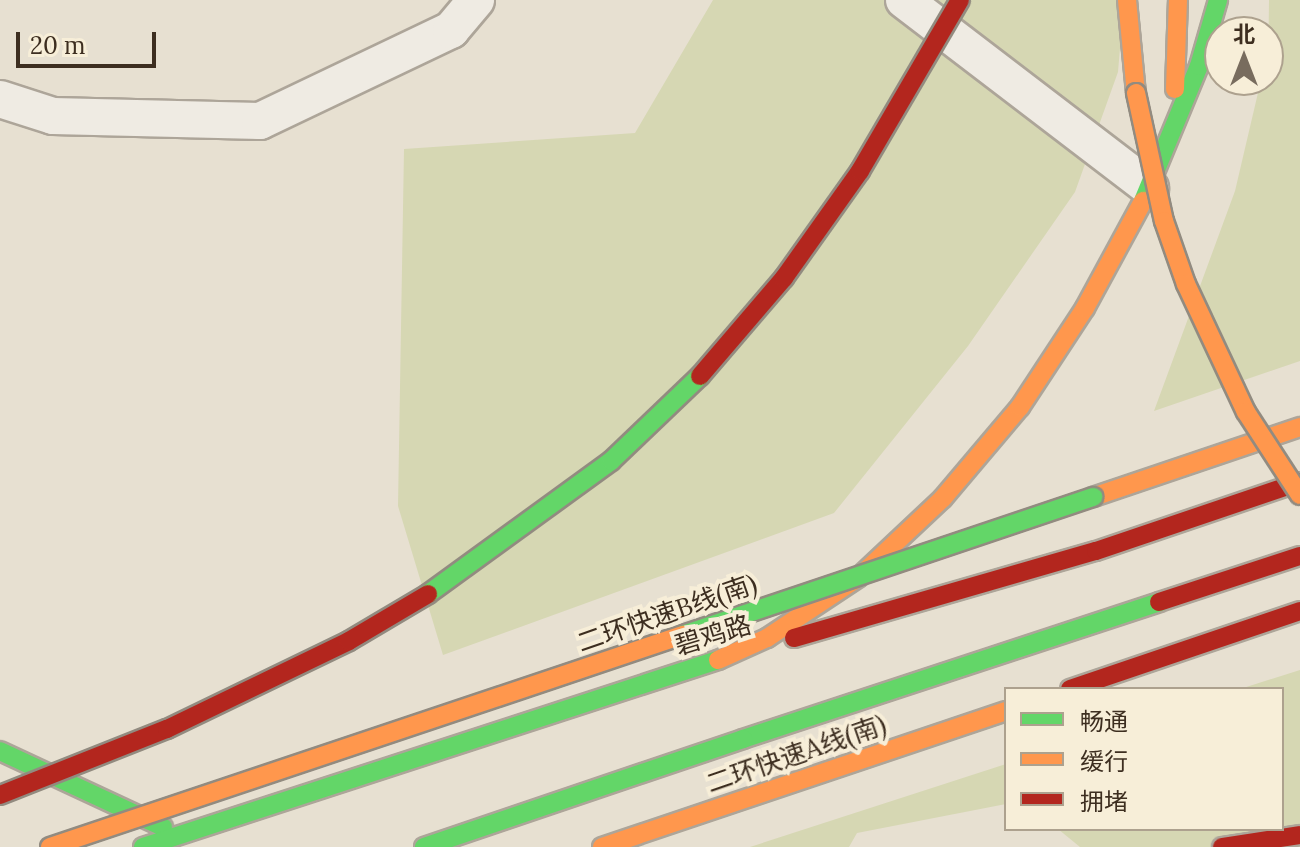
<!DOCTYPE html>
<html>
<head>
<meta charset="utf-8">
<style>
	body { margin:0 }
	#map { position:relative; width:1300px; height:847px; overflow:hidden; background:#e7e0d1; font-family:Lora,"Noto Sans SC",serif }
	div>[style] { position:absolute }
	.green>* { inset:0; background:#d6d7b3 }
	.roads { filter:drop-shadow(2px 0 #ada599) drop-shadow(-2px 0 #ada599) drop-shadow(0 2px #ada599) drop-shadow(0 -2px #ada599) }
	.street>* { height:36px; margin:-18px; padding:0 18px; transform-origin:18px; border-radius:18px; background:#efebe3 }
	.fast>* { height:18px; margin:-9px; padding:0 9px; transform-origin:9px; border-radius:9px; background:#63d668 }
	.slow>* { height:18px; margin:-9px; padding:0 9px; transform-origin:9px; border-radius:9px; background:#ff974d }
	.jam>* { height:18px; margin:-9px; padding:0 9px; transform-origin:9px; border-radius:9px; background:#b3261e }
	.bridges { filter:drop-shadow(2px 0 #928b80) drop-shadow(-2px 0 #928b80) drop-shadow(0 2px #928b80) drop-shadow(0 -2px #928b80) }
	.fast-bridge>* { height:18px; margin:-9px; padding:0 9px; transform-origin:9px; border-radius:9px; background:#63d668 }
	.slow-bridge>* { height:18px; margin:-9px; padding:0 9px; transform-origin:9px; border-radius:9px; background:#ff974d }
	.jam-bridge>* { height:18px; margin:-9px; padding:0 9px; transform-origin:9px; border-radius:9px; background:#b3261e }
	span { translate:-50% -50%; white-space:nowrap; text-align:center; line-height:1.15; -webkit-text-stroke:8px #f7eed8; paint-order:stroke }
	.street-label { font-size:26px; color:#3d2e20 }
	.legend { position:absolute; left:1004px; top:687px; width:280px; height:144px; box-sizing:border-box; background:#f7eed8; border:2px solid #ada18e; margin:0; padding:10px 14px; list-style:none; font-size:24px; color:#3d2e20 }
	.legend li { display:flex; align-items:center; gap:16px; height:40px }
	.legend b { width:40px; border:2px solid #ada18e }
	.north { position:absolute; left:1204px; top:16px; width:80px; height:80px; box-sizing:border-box; background:#f7eed8; border:2px solid #ada18e; border-radius:50%; rotate:0deg; font-size:22px; font-weight:700; line-height:32px; text-align:center; color:#3d2e20 }
	.north::after { content:''; display:block; margin:auto; width:28px; height:36px; background:#786c5e; clip-path:polygon(50% 0,100% 100%,50% 72%,0 100%) }
	.scale { position:absolute; left:16px; top:32px; width:140px; height:36px; box-sizing:border-box; border:4px solid #3d2e20; border-top:0; padding-left:10px; font-size:24px; line-height:28px; white-space:nowrap; color:#3d2e20; -webkit-text-stroke:6px #f7eed8; paint-order:stroke }
</style>
</head>
<body>
<div id="map">
	<div class="green">
		<i style="clip-path:polygon(713px 0,1124px 0,1118px 72px,1075px 192px,968px 346px,834px 513px,443px 655px,398px 506px,404px 149px,635px 133px)"></i>
		<i style="clip-path:polygon(1269px 0,1300px 0,1300px 361px,1154px 411px,1235px 191px,1261px 80px,1268px 80px)"></i>
		<i style="clip-path:polygon(1300px 670px,1300px 847px,1080px 847px,1058px 829px,1282px 829px,1282px 689px,1240px 689px)"></i>
		<i style="clip-path:polygon(1006px 764px,1006px 804px,857px 833px,849px 847px,750px 847px)"></i>
	</div>
	<div class="roads">
		<div class="street">
			<i style="left:904px;top:0;width:310px;rotate:37.4deg"></i>
			<i style="left:0;top:99px;width:56px;rotate:17.8deg"></i>
			<i style="left:53px;top:116px;width:207px;rotate:1.4deg"></i>
			<i style="left:260px;top:121px;width:212px;rotate:-25.5deg"></i>
			<i style="left:451px;top:30px;width:39px;rotate:-50deg"></i>
		</div>
		<div class="fast">
			<i style="left:1143px;top:201px;width:146px;rotate:-67.5deg"></i>
			<i style="left:1199px;top:66px;width:69px;rotate:-73.9deg"></i>
			<i style="left:743px;top:739px;width:438px;rotate:-18.2deg"></i>
			<i style="left:0;top:751px;width:180px;rotate:25deg"></i>
			<i style="left:143px;top:847px;width:605px;rotate:-18.02deg"></i>
			<i style="left:424px;top:847px;width:337px;rotate:-18.7deg"></i>
		</div>
		<div class="slow">
			<i style="left:1127px;top:0;width:93px;rotate:84.5deg"></i>
			<i style="left:1175px;top:89px;width:89px;rotate:-88.1deg"></i>
			<i style="left:1093px;top:497px;width:219px;rotate:-18.7deg"></i>
			<i style="left:718px;top:660px;width:54px;rotate:-24.2deg"></i>
			<i style="left:767px;top:638px;width:110px;rotate:-33.5deg"></i>
			<i style="left:859px;top:577px;width:115px;rotate:-43.2deg"></i>
			<i style="left:943px;top:498px;width:119px;rotate:-49.8deg"></i>
			<i style="left:1020px;top:407px;width:118px;rotate:-56.7deg"></i>
			<i style="left:1085px;top:308px;width:122px;rotate:-61.5deg"></i>
			<i style="left:602px;top:847px;width:426px;rotate:-18.6deg"></i>
		</div>
		<div class="jam">
			<i style="left:1159px;top:602px;width:148px;rotate:-18.1deg"></i>
			<i style="left:794px;top:638px;width:314px;rotate:-16.1deg"></i>
			<i style="left:1096px;top:551px;width:215px;rotate:-18.7deg"></i>
			<i style="left:1070px;top:689px;width:243px;rotate:-18.7deg"></i>
			<i style="left:1222px;top:847px;width:79px;rotate:-8.7deg"></i>
		</div>
	</div>
	<div class="bridges">
		<div class="fast-bridge">
			<i style="left:428px;top:594px;width:226px;rotate:-36deg"></i>
			<i style="left:611px;top:461px;width:123px;rotate:-43.7deg"></i>
			<i style="left:683px;top:635px;width:433px;rotate:-18.6deg"></i>
		</div>
		<div class="slow-bridge">
			<i style="left:1136px;top:93px;width:131px;rotate:77.7deg"></i>
			<i style="left:1164px;top:221px;width:67px;rotate:70.8deg"></i>
			<i style="left:1186px;top:284px;width:141px;rotate:64.9deg"></i>
			<i style="left:1246px;top:412px;width:99px;rotate:57deg"></i>
			<i style="left:50px;top:847px;width:668px;rotate:-18.52deg"></i>
		</div>
		<div class="jam-bridge">
			<i style="left:700px;top:376px;width:129px;rotate:-49.4deg"></i>
			<i style="left:784px;top:278px;width:131px;rotate:-54.6deg"></i>
			<i style="left:860px;top:171px;width:198px;rotate:-59.7deg"></i>
			<i style="left:0;top:795px;width:180px;rotate:-21.6deg"></i>
			<i style="left:167px;top:729px;width:202px;rotate:-25.8deg"></i>
			<i style="left:349px;top:641px;width:92px;rotate:-30.7deg"></i>
		</div>
	</div>
	<div class="street-label">
		<span style="left:667px;top:613px;rotate:-19deg">二环快速B线(南)</span>
		<span style="left:713px;top:635px;rotate:-17deg">碧鸡路</span>
		<span style="left:796px;top:754px;rotate:-19deg">二环快速A线(南)</span>
	</div>
	<ul class="legend">
	<li><b style="height:10px;background:#63d668"></b>畅通</li>
	<li><b style="height:10px;background:#ff974d"></b>缓行</li>
	<li><b style="height:10px;background:#b3261e"></b>拥堵</li>
	</ul>
	<div class="north">北</div>
	<div class="scale">20 m</div>
</div>
</body>
</html>
